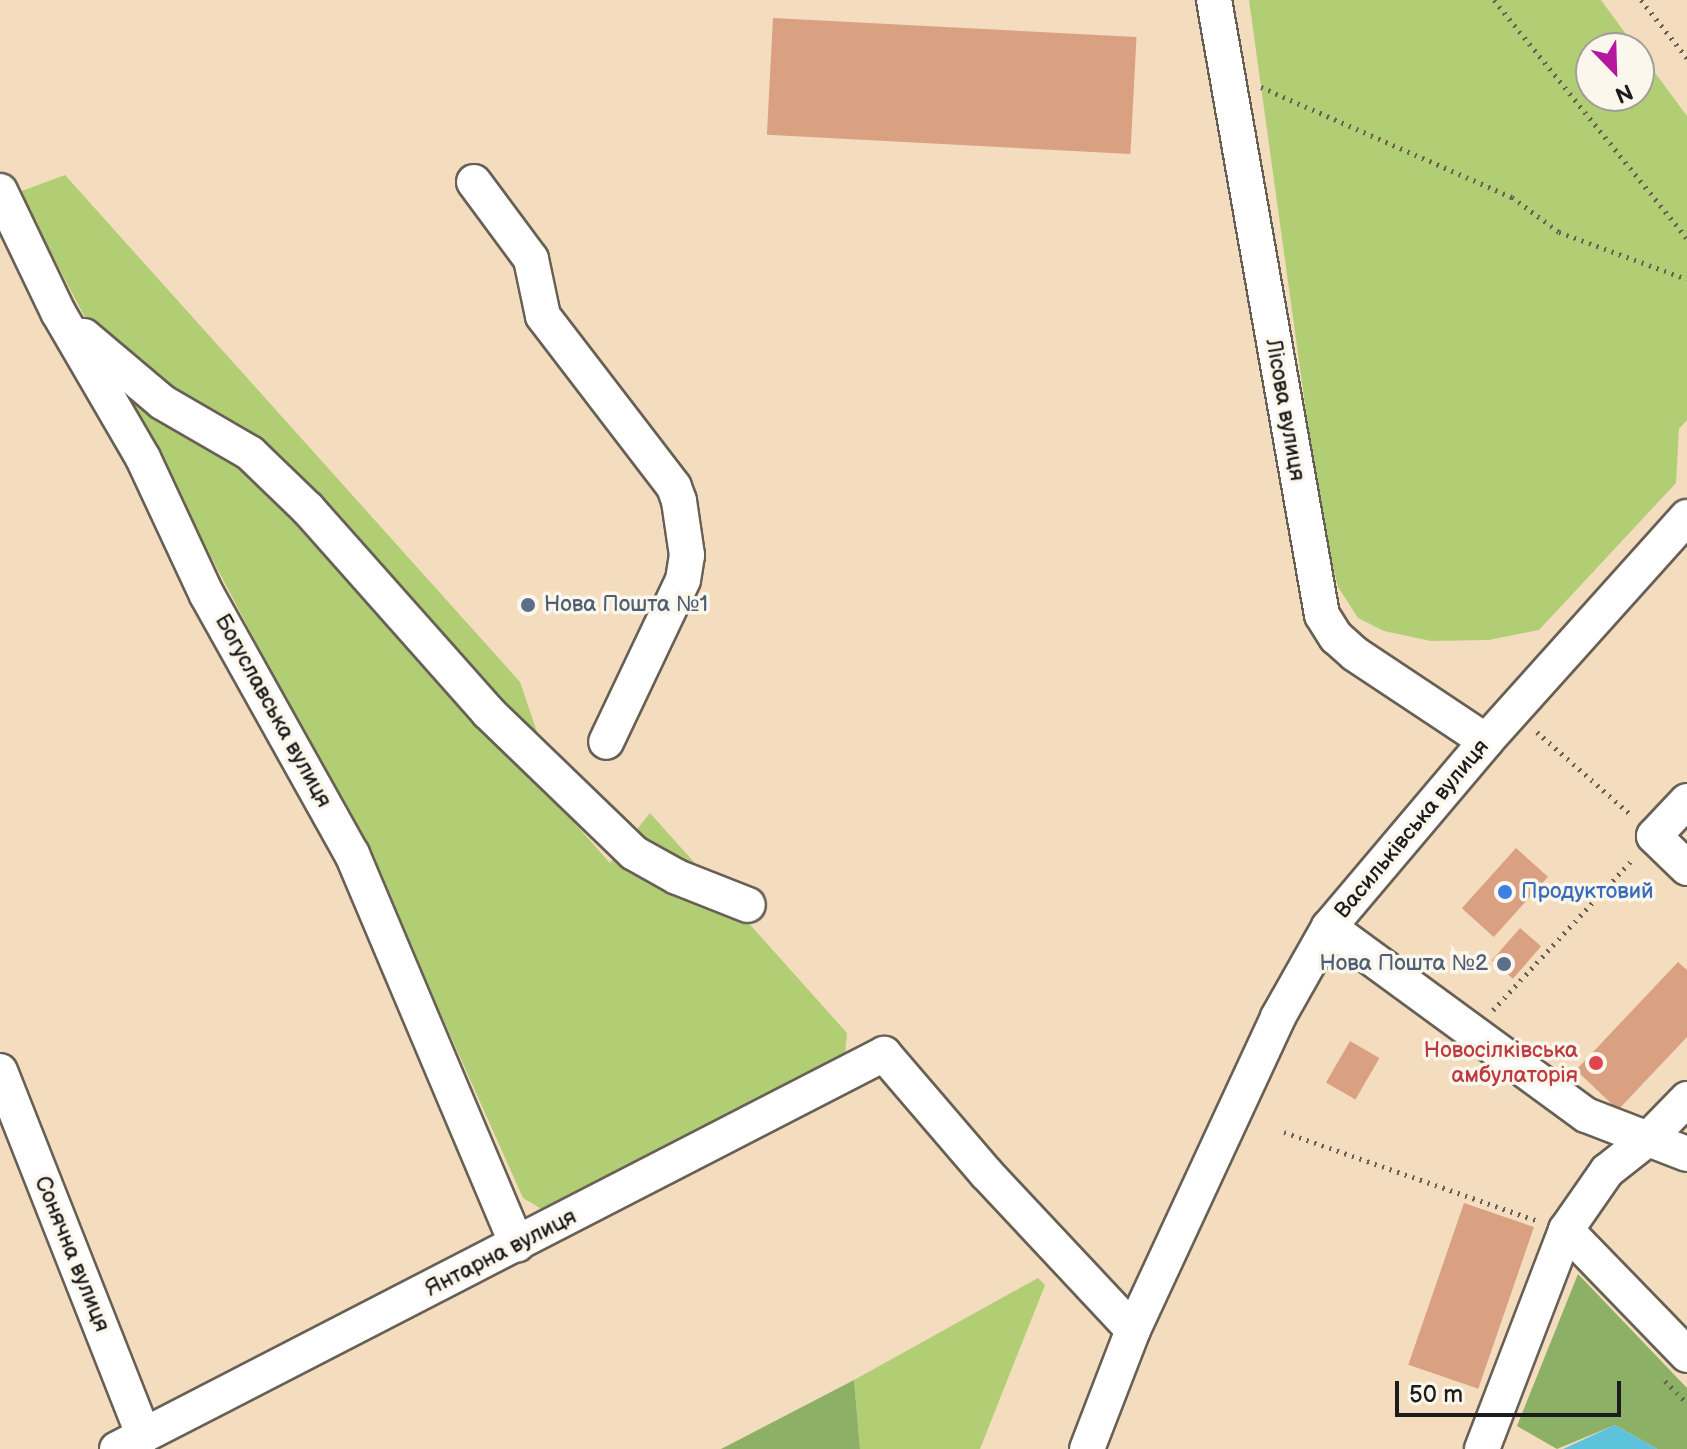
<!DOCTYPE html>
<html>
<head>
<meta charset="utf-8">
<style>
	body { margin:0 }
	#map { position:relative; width:1687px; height:1449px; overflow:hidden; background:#f4ddbf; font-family:"Balsamiq Sans",sans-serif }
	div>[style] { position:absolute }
	.green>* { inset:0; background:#b1ce75 }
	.forest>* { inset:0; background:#8cb166 }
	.water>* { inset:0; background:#5dc2db }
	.building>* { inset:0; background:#d9a182; transform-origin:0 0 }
	.path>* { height:5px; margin-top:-2.5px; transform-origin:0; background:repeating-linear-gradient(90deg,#686055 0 2px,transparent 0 8px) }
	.roads { filter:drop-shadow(2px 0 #686055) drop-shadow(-2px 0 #686055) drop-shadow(0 2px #686055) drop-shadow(0 -2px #686055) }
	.minor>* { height:34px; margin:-17px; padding:0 17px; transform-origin:17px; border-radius:17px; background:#fff }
	.dots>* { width:22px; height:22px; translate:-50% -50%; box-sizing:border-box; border:4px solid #fbf7ec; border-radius:50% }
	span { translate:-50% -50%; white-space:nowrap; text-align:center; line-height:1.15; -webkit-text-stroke:7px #fbf7ec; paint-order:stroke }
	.street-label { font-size:22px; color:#1c1c1c }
	.service-label { font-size:22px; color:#4e5e75 }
	.left { translate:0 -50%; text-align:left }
	.right { translate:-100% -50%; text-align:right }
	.shop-label { font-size:22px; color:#366cbe }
	.health-label { font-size:22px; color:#be3a42 }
	.north { position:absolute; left:1575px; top:32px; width:80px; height:80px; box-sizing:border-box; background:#fbf7ec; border:2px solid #a29f99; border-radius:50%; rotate:157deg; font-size:22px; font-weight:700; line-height:32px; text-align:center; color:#1c1c1c }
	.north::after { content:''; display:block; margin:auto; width:28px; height:36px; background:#b5179e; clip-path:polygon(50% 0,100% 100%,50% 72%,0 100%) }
	.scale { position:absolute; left:1395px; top:1381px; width:226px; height:36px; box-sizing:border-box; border:4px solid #1c1c1c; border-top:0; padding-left:10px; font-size:24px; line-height:28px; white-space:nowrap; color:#1c1c1c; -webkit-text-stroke:6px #fbf7ec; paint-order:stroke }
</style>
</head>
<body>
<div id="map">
	<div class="green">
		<i style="clip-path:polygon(1249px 0,1601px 0,1636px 48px,1591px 48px,1591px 96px,1639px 96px,1639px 51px,1687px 116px,1687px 420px,1679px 429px,1676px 483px,1539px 630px,1489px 640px,1431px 641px,1384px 631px,1358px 618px,1338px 587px,1321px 520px)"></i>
		<i style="clip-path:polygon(65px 175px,520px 682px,564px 811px,610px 863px,650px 813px,847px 1033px,845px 1054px,543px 1210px,523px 1198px,380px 878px,19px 192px)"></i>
		<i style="clip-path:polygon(1038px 1278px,1045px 1285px,980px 1449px,860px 1449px,854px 1380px)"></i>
	</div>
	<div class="forest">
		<i style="clip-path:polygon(1578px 1274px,1687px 1388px,1687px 1449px,1657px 1449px,1615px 1425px,1557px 1449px,1517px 1426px)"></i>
		<i style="clip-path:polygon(854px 1380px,860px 1449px,721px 1449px)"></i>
	</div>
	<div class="water">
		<i style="clip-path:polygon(1615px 1425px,1657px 1449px,1563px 1449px)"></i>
	</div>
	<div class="building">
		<i style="left:773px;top:18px;width:364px;height:117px;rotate:3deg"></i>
		<i style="left:1516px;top:848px;width:43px;height:81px;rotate:42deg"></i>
		<i style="left:1520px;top:928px;width:28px;height:43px;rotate:41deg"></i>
		<i style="clip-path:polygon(1678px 962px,1687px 970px,1687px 1037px,1618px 1110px,1576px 1070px)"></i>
		<i style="left:1350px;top:1041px;width:34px;height:48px;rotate:30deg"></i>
		<i style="left:1464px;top:1203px;width:74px;height:171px;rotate:19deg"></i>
	</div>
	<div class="path">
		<i style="left:1494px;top:0;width:306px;rotate:51deg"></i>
		<i style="left:1641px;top:0;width:74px;rotate:51.6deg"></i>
		<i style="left:1261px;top:87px;width:274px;rotate:23.7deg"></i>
		<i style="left:1512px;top:197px;width:59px;rotate:36.7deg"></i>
		<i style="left:1559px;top:232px;width:136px;rotate:20.2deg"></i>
		<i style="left:1537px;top:732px;width:125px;rotate:41.4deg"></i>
		<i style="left:1493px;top:1010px;width:206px;rotate:-47.2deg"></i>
		<i style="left:1284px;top:1132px;width:269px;rotate:19.3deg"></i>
		<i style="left:1665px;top:1381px;width:31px;rotate:45deg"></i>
	</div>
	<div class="roads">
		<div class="minor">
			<i style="left:1214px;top:0;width:624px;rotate:80.04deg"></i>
			<i style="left:1322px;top:615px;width:26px;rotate:58deg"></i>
			<i style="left:1336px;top:637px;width:25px;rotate:42deg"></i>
			<i style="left:1355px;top:654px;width:157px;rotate:33.6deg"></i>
			<i style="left:474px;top:182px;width:96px;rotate:53.5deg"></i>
			<i style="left:531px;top:259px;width:58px;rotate:78.1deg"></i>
			<i style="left:543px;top:316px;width:215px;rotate:52.5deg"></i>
			<i style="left:674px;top:487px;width:15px;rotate:70deg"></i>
			<i style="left:679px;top:501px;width:55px;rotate:81.6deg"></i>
			<i style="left:687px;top:555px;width:25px;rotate:99deg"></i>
			<i style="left:683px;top:580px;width:179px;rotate:115.4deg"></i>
			<i style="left:0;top:191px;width:134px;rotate:64.4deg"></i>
			<i style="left:58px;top:312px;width:169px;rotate:59.8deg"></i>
			<i style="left:143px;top:458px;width:151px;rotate:65deg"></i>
			<i style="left:207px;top:595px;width:297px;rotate:60.8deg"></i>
			<i style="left:352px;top:854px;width:424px;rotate:67.1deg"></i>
			<i style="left:84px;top:336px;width:102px;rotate:40.2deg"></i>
			<i style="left:162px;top:402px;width:102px;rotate:30.1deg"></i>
			<i style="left:250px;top:453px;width:81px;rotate:44deg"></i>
			<i style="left:308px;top:509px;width:271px;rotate:48.4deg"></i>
			<i style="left:488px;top:712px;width:203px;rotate:44deg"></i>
			<i style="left:634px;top:853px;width:49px;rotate:29.2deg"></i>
			<i style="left:677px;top:877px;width:76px;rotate:21.5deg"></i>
			<i style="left:1687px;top:801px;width:48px;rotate:133.3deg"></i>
			<i style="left:1654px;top:836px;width:46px;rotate:44.1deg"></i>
			<i style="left:1329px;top:927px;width:318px;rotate:36.2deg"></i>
			<i style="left:1586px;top:1115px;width:108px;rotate:21.1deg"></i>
			<i style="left:0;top:1071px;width:392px;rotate:68.5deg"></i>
			<i style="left:1566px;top:1230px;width:174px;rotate:45.9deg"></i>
			<i style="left:117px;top:1449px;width:863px;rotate:-27.25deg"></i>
			<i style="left:884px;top:1054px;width:157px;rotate:49.4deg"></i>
			<i style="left:986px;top:1173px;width:215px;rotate:46.9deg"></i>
			<i style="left:1087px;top:1449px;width:128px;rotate:-68.9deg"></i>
			<i style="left:1133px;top:1330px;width:345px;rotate:-65.1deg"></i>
			<i style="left:1278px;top:1017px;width:103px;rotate:-60.5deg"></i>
			<i style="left:1329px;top:927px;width:243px;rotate:-49.8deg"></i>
			<i style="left:1486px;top:741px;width:301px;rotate:-48.1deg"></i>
			<i style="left:1482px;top:1449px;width:235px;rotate:-69deg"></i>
			<i style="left:1566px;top:1230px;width:72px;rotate:-55.2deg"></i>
			<i style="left:1607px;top:1171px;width:55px;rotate:-38.3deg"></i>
			<i style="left:1650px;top:1137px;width:53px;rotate:-45.8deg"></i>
		</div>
	</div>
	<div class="dots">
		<i style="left:528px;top:605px;background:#5c6f8a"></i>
		<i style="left:1505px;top:892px;background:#3f7fe0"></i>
		<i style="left:1504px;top:964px;background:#5c6f8a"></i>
		<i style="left:1596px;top:1063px;background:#e0444e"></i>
	</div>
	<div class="street-label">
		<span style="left:1285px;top:410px;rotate:80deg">Лісова вулиця</span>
		<span style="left:273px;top:711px;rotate:61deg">Богуславська вулиця</span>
		<span style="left:1412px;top:829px;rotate:-50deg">Васильківська вулиця</span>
		<span style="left:501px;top:1253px;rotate:-27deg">Янтарна вулиця</span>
		<span style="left:72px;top:1254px;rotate:68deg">Сонячна вулиця</span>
	</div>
	<div class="service-label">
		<span class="left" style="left:544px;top:605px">Нова Пошта №1</span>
		<span class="right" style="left:1488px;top:964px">Нова Пошта №2</span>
	</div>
	<div class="shop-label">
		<span class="left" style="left:1521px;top:892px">Продуктовий</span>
	</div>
	<div class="health-label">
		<span class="right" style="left:1578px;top:1063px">Новосілківська<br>амбулаторія</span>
	</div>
	<div class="north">N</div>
	<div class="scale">50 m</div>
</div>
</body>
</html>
